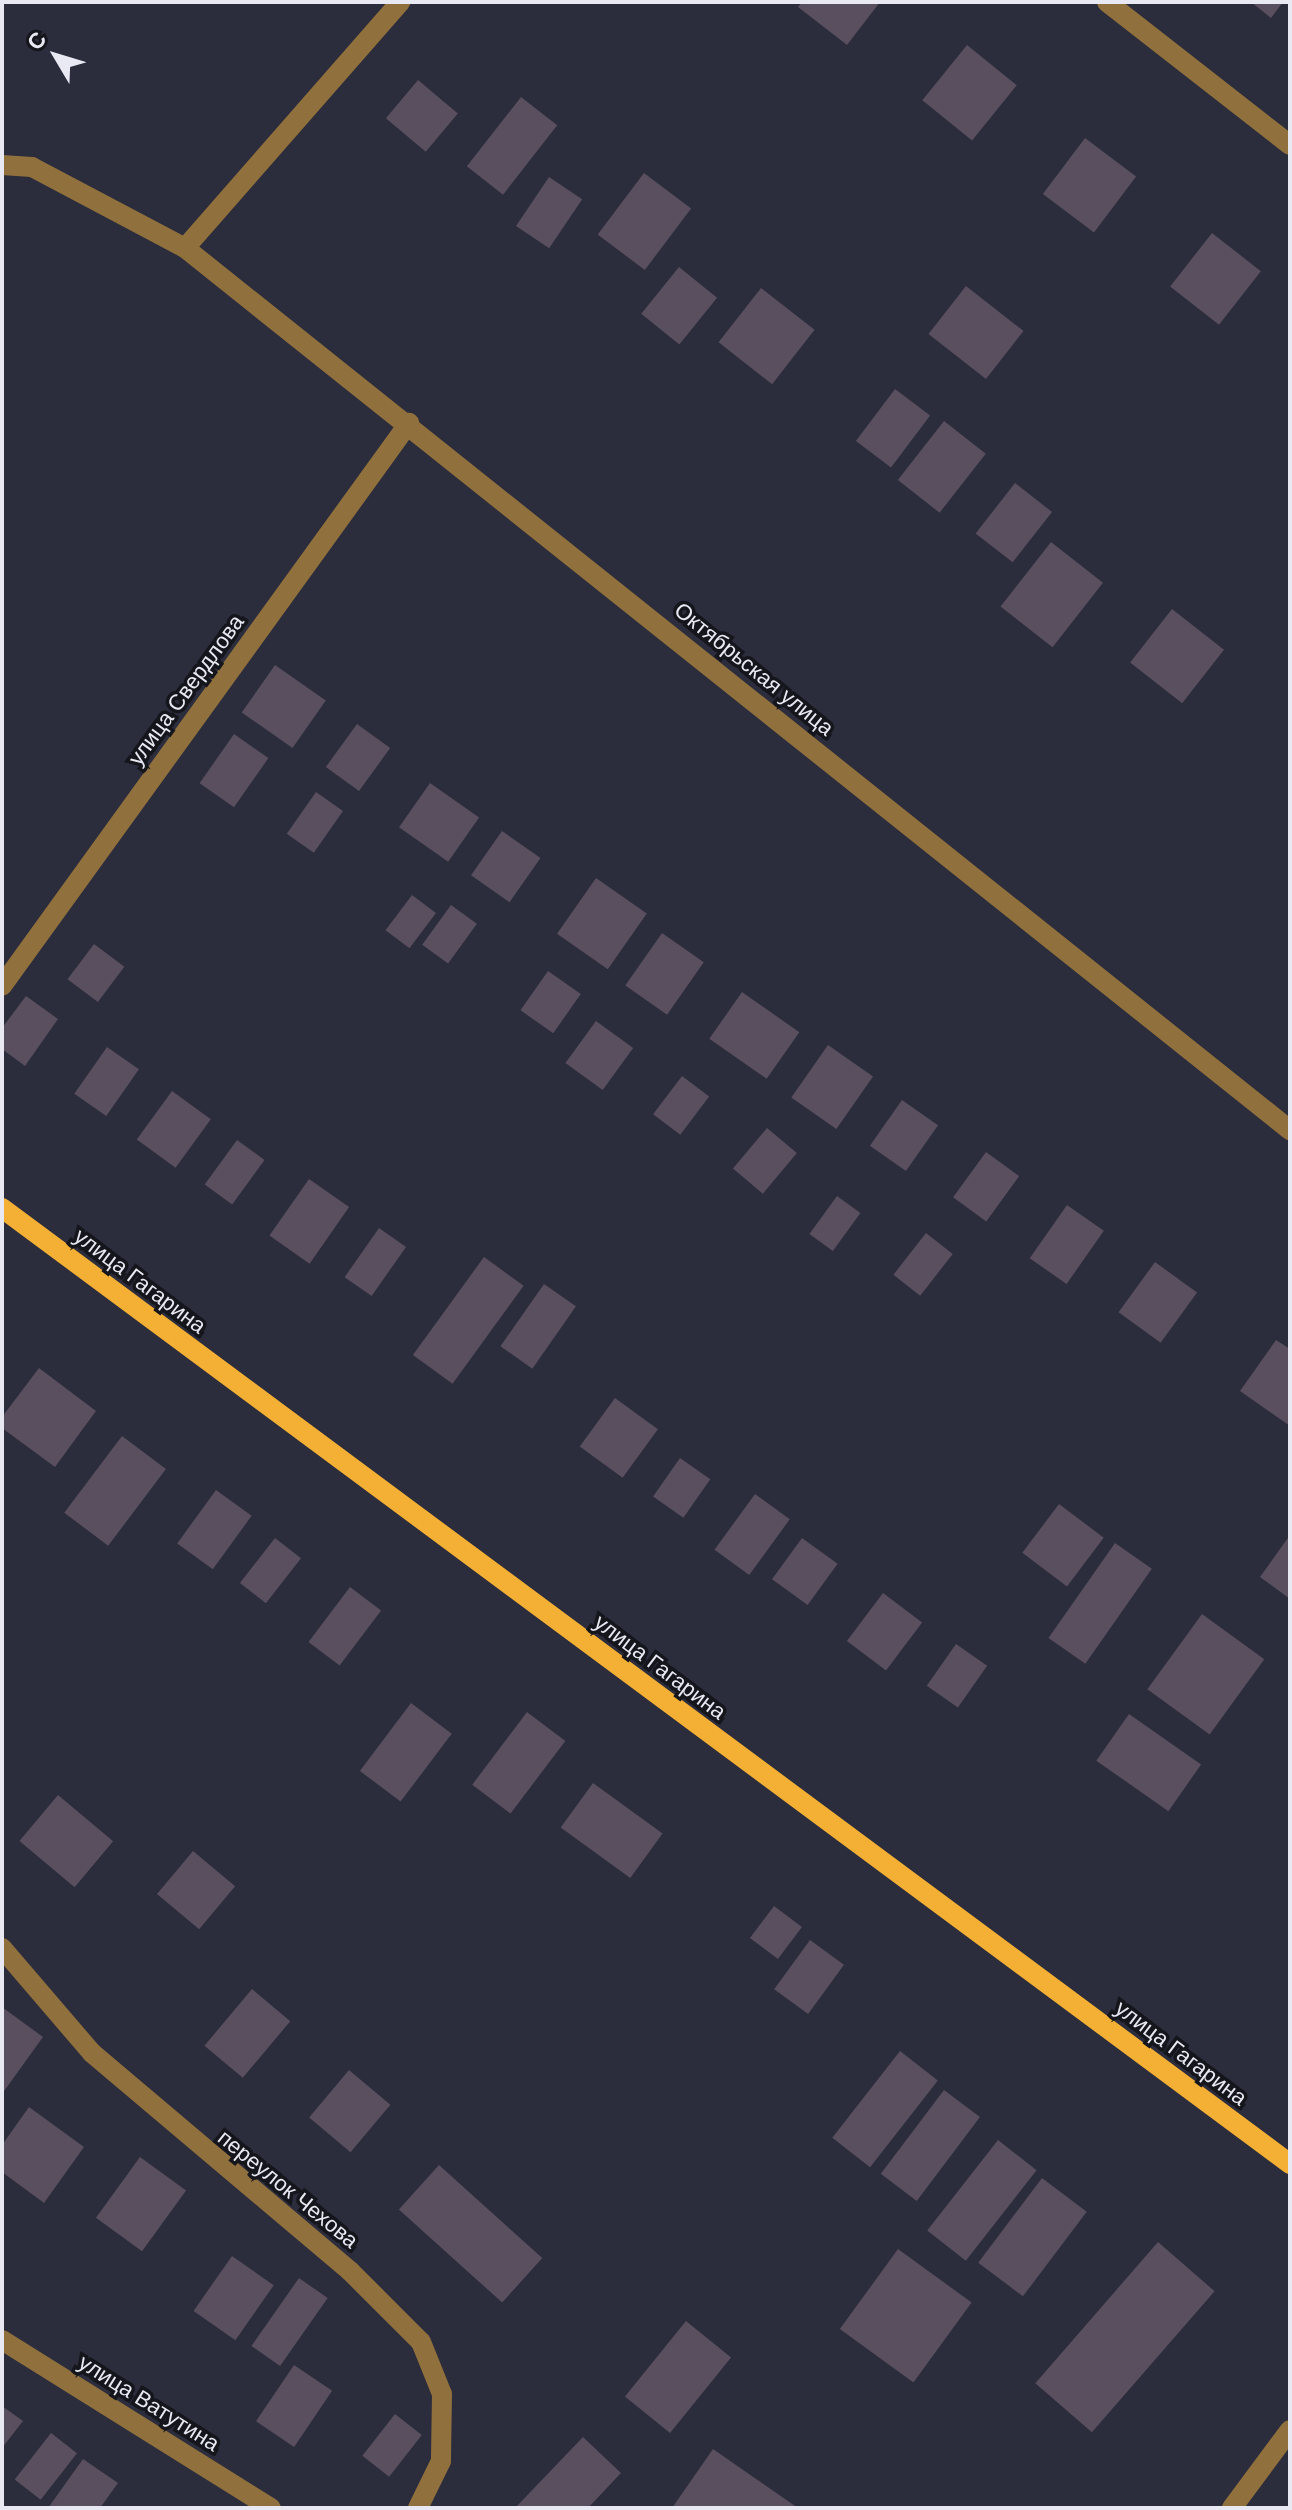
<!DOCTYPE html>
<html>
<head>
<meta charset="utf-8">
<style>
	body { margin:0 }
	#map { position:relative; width:1292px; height:2510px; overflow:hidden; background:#2b2c3c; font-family:Arial,sans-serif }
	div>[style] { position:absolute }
	.building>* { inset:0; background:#594f5e; transform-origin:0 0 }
	.minor>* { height:20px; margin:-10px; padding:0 10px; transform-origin:10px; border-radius:10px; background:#90703c }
	.major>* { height:20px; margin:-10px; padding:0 10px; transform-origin:10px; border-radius:10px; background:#f4b034 }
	span { translate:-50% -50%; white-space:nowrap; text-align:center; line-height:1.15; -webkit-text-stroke:7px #15151c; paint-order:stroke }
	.street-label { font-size:22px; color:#e8e9f3 }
	.frame { position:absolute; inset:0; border:4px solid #e8e9f3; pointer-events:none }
	.north { position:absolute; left:16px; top:16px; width:80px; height:80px; -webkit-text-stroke:6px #15151c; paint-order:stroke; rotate:308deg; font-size:22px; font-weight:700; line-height:32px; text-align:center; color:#e8e9f3 }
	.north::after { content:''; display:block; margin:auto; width:28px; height:36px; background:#e8e9f3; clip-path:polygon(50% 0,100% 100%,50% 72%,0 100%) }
</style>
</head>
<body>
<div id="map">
	<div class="building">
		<i style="clip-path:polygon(802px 2px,880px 2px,847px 45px,798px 7px)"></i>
		<i style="clip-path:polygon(1251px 2px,1283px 2px,1271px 18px)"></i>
		<i style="left:967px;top:45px;width:64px;height:71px;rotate:39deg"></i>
		<i style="left:418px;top:80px;width:52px;height:50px;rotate:40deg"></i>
		<i style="left:521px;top:97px;width:46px;height:88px;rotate:38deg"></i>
		<i style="left:1085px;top:138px;width:64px;height:70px;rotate:37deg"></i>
		<i style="left:644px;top:173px;width:59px;height:77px;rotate:37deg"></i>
		<i style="left:549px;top:177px;width:40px;height:59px;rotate:34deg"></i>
		<i style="left:1212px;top:233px;width:62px;height:68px;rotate:38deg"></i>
		<i style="left:679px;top:267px;width:49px;height:60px;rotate:39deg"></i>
		<i style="left:966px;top:286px;width:73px;height:61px;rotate:38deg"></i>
		<i style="left:761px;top:288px;width:68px;height:69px;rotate:38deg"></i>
		<i style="left:895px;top:389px;width:44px;height:65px;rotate:37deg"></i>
		<i style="left:944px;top:421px;width:53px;height:75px;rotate:38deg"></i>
		<i style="left:1015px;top:483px;width:47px;height:64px;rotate:38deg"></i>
		<i style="left:1051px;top:542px;width:66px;height:82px;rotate:38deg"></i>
		<i style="left:1172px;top:609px;width:66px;height:68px;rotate:38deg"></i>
		<i style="left:275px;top:665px;width:62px;height:58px;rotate:35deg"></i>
		<i style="left:357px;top:724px;width:41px;height:53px;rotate:36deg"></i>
		<i style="left:234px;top:734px;width:42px;height:60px;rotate:35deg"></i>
		<i style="left:430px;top:783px;width:60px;height:54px;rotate:35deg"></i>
		<i style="left:316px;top:792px;width:33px;height:51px;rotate:35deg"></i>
		<i style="left:502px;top:831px;width:47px;height:54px;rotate:35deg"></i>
		<i style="left:596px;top:878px;width:62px;height:68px;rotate:35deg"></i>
		<i style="left:412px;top:895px;width:30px;height:44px;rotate:37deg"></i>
		<i style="left:451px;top:905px;width:32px;height:49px;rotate:36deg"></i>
		<i style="left:662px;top:933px;width:51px;height:64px;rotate:35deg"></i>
		<i style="left:94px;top:944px;width:38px;height:44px;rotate:37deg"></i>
		<i style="left:548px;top:971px;width:40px;height:48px;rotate:35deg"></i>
		<i style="left:742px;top:992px;width:70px;height:57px;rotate:35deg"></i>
		<i style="clip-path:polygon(26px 996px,58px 1019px,25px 1066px,2px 1049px,2px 1028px)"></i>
		<i style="left:596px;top:1021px;width:46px;height:52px;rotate:36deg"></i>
		<i style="left:828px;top:1045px;width:55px;height:64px;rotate:35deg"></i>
		<i style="left:107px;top:1047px;width:39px;height:57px;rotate:35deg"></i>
		<i style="left:682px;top:1076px;width:34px;height:48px;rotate:37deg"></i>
		<i style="left:172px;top:1091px;width:48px;height:60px;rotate:36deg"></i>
		<i style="left:902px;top:1100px;width:44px;height:56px;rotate:35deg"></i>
		<i style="left:767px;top:1128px;width:39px;height:53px;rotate:40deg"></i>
		<i style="left:237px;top:1140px;width:34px;height:55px;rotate:36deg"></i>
		<i style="left:986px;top:1152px;width:41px;height:56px;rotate:36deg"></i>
		<i style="left:309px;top:1179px;width:49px;height:69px;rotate:35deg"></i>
		<i style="left:837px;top:1196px;width:29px;height:47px;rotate:36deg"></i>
		<i style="left:1067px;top:1205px;width:45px;height:65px;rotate:35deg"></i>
		<i style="left:379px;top:1228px;width:33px;height:60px;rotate:35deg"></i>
		<i style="left:926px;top:1233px;width:34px;height:53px;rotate:38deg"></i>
		<i style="left:484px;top:1257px;width:49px;height:121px;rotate:36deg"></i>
		<i style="left:1155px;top:1262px;width:52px;height:62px;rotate:36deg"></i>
		<i style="left:544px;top:1284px;width:39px;height:76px;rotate:35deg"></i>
		<i style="clip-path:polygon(1276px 1340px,1290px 1349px,1290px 1426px,1240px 1391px)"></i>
		<i style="clip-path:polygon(39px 1368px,96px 1411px,55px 1467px,2px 1428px,2px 1417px)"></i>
		<i style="left:615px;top:1398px;width:53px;height:60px;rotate:36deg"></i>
		<i style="left:122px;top:1436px;width:55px;height:96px;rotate:37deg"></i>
		<i style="left:680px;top:1458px;width:37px;height:47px;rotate:35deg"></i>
		<i style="left:216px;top:1490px;width:44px;height:66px;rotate:36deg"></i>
		<i style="left:755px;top:1494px;width:43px;height:69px;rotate:36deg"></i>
		<i style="left:1059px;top:1504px;width:56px;height:61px;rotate:37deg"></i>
		<i style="clip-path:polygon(1290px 1535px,1290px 1599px,1260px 1577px)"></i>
		<i style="left:275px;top:1538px;width:33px;height:57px;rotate:38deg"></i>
		<i style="left:802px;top:1538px;width:44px;height:51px;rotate:36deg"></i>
		<i style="left:1115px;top:1543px;width:45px;height:116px;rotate:35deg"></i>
		<i style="left:350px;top:1587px;width:39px;height:69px;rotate:37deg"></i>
		<i style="left:883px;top:1593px;width:49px;height:60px;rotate:37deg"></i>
		<i style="left:1202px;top:1614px;width:77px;height:93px;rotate:36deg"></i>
		<i style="left:956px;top:1644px;width:38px;height:51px;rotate:35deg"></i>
		<i style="left:411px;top:1703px;width:51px;height:85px;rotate:37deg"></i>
		<i style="left:527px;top:1712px;width:48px;height:91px;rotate:37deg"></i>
		<i style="left:1129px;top:1714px;width:88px;height:57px;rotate:35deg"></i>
		<i style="left:593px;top:1783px;width:86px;height:55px;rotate:36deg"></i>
		<i style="left:58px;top:1795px;width:72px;height:60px;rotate:40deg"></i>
		<i style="left:193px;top:1851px;width:55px;height:56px;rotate:40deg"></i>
		<i style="left:774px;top:1906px;width:35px;height:40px;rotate:37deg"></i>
		<i style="left:810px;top:1940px;width:42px;height:61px;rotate:36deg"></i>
		<i style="left:252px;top:1989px;width:50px;height:74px;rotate:40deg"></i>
		<i style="clip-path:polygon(2px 2007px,43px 2037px,2px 2094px)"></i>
		<i style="left:900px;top:2051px;width:48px;height:110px;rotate:38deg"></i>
		<i style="left:349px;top:2070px;width:54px;height:62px;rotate:40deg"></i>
		<i style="left:944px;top:2090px;width:45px;height:105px;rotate:37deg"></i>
		<i style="clip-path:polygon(29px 2107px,84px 2147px,44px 2203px,2px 2172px,2px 2145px)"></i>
		<i style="left:998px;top:2140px;width:49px;height:115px;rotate:38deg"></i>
		<i style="left:140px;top:2157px;width:57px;height:75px;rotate:36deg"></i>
		<i style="left:439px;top:2165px;width:139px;height:60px;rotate:42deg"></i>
		<i style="left:1042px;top:2178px;width:56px;height:106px;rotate:37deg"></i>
		<i style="left:1158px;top:2242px;width:75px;height:187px;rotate:41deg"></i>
		<i style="left:898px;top:2249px;width:91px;height:99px;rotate:36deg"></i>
		<i style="left:232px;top:2256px;width:51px;height:67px;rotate:35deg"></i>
		<i style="left:299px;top:2278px;width:35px;height:83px;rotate:35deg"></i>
		<i style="left:686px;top:2321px;width:58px;height:97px;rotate:39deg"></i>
		<i style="left:294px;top:2365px;width:46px;height:68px;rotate:34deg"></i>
		<i style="clip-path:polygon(2px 2406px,23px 2421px,2px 2448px)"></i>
		<i style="left:395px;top:2414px;width:34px;height:53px;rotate:38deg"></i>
		<i style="left:51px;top:2433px;width:33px;height:59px;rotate:38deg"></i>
		<i style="clip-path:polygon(583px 2437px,621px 2473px,588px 2508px,515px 2508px)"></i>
		<i style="clip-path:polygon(713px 2449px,798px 2508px,672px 2508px)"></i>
		<i style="clip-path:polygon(83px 2459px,118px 2483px,100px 2508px,48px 2508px)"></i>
	</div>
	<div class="minor">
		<i style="left:1107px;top:2px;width:232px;rotate:38deg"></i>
		<i style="left:2px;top:165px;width:30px;rotate:4deg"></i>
		<i style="left:32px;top:167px;width:173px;rotate:27.9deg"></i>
		<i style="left:185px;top:248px;width:1414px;rotate:38.6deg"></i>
		<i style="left:185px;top:248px;width:327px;rotate:-48.8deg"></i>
		<i style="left:2px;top:986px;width:695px;rotate:-54.14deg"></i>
		<i style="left:2px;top:1948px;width:138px;rotate:49.4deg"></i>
		<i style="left:92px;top:2053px;width:338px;rotate:40.2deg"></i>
		<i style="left:350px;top:2271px;width:100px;rotate:45deg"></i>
		<i style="left:421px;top:2342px;width:56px;rotate:68deg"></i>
		<i style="left:442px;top:2394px;width:67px;rotate:90.9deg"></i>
		<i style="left:441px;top:2461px;width:52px;rotate:116.1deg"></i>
		<i style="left:2px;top:2340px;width:317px;rotate:32deg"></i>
		<i style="left:1232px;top:2508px;width:97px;rotate:-53.4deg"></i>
	</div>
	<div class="major">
		<i style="left:2px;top:1208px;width:1604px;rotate:36.58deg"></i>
	</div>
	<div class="street-label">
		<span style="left:754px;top:669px;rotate:39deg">Октябрьская улица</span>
		<span style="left:186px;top:690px;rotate:-54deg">улица Свердлова</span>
		<span style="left:140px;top:1281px;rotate:37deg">улица Гагарина</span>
		<span style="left:660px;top:1667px;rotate:37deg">улица Гагарина</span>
		<span style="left:1181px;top:2053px;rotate:37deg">улица Гагарина</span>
		<span style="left:288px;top:2189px;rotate:39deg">переулок Чехова</span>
		<span style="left:149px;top:2403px;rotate:32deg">улица Ватутина</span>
	</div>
	<div class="frame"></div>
	<div class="north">С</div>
</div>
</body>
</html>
